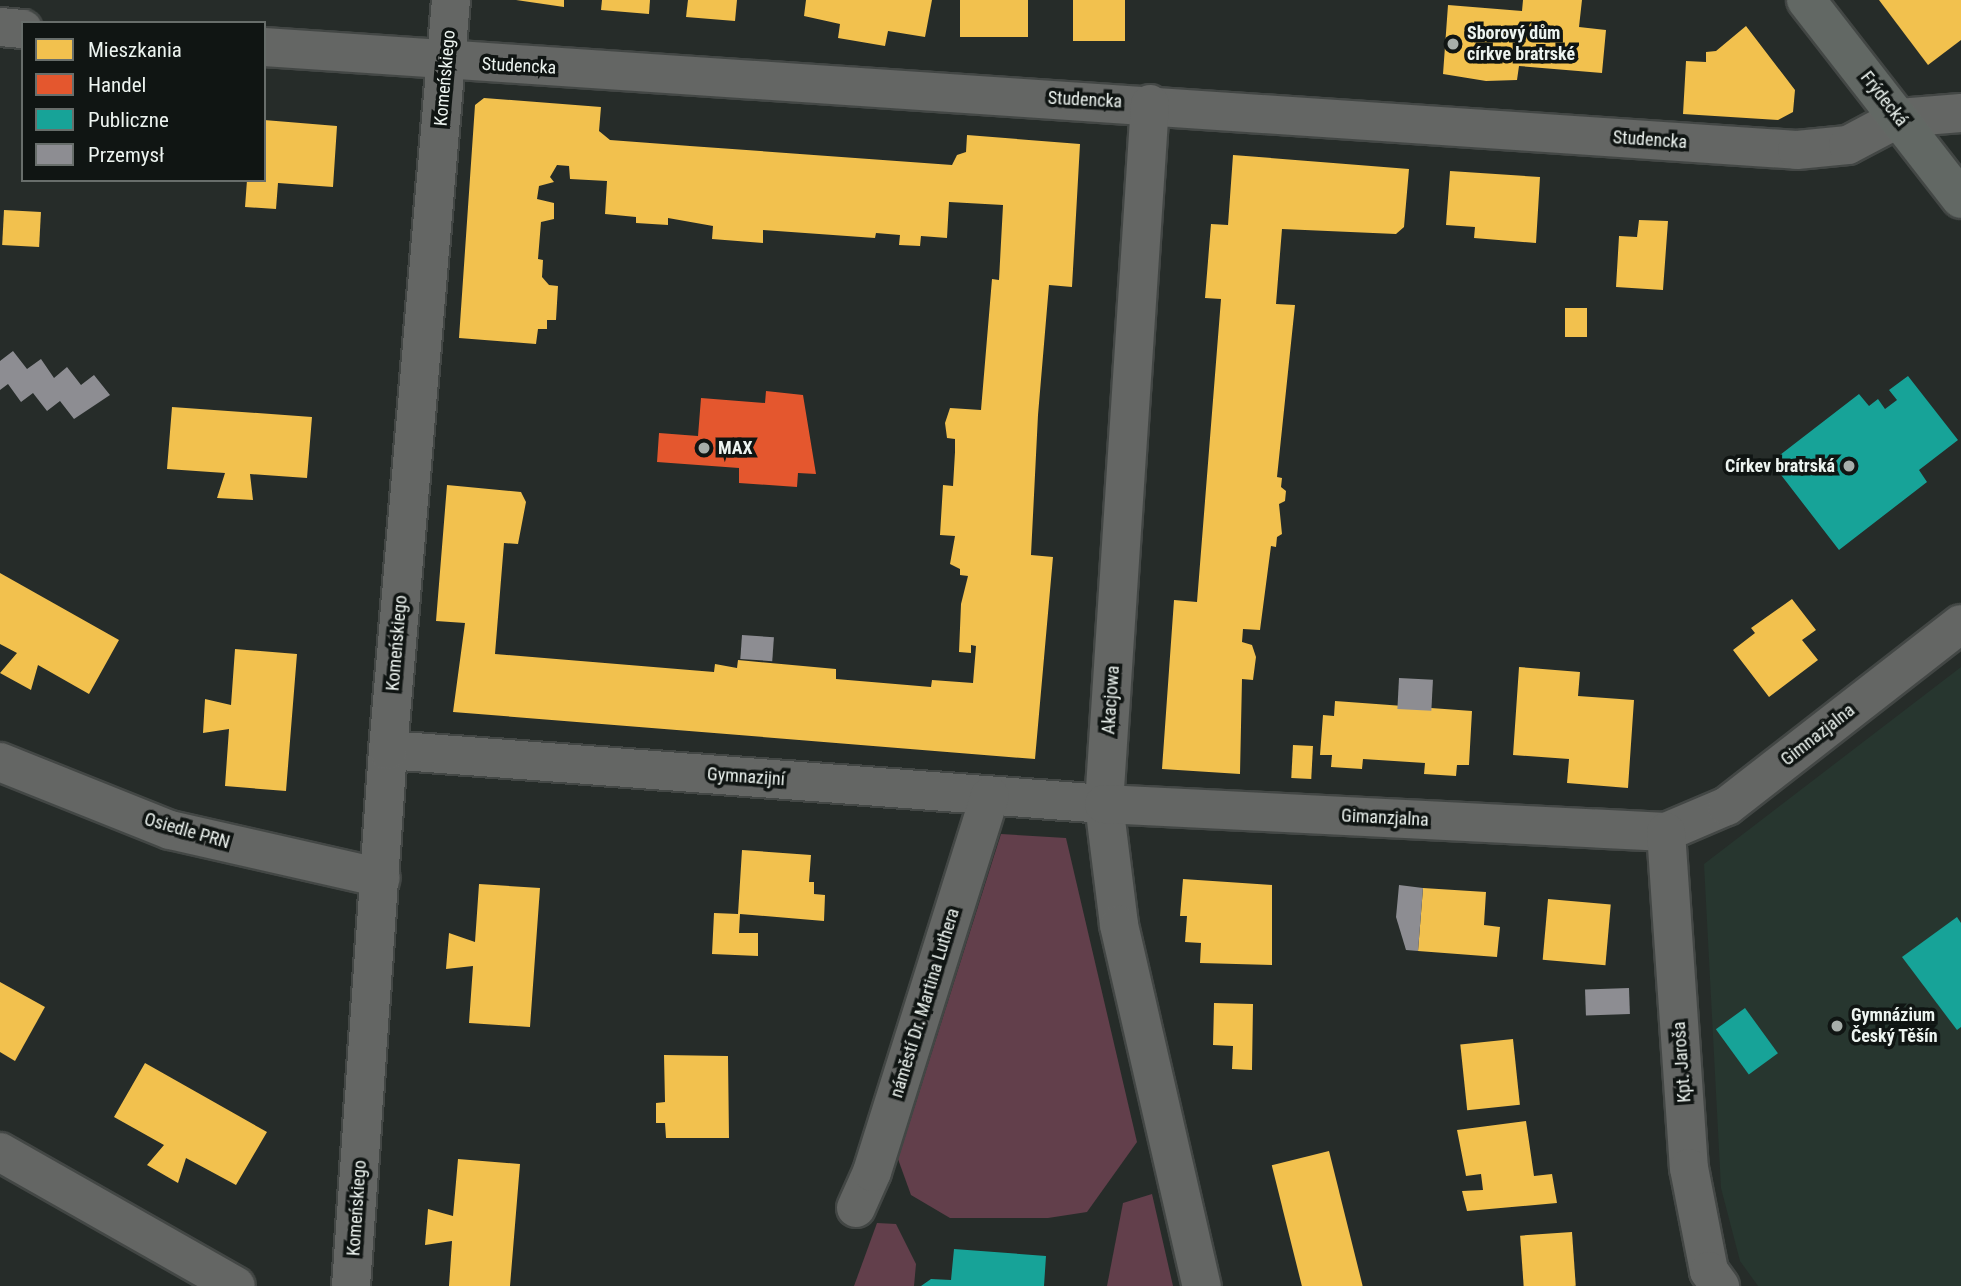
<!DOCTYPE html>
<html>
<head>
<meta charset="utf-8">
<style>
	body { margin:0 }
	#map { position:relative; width:1961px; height:1286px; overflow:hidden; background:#262c29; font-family:"Roboto Condensed",sans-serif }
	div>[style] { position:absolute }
	.built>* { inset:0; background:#27362f }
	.green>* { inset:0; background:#623f4b }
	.homes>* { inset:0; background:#f2c14e; transform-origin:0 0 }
	.shops>* { inset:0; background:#e4572e }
	.public>* { inset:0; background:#17a398; transform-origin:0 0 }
	.industry>* { inset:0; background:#8d8d92; transform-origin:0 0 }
	.roads { filter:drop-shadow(2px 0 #434745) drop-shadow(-2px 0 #434745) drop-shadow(0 2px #434745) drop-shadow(0 -2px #434745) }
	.minor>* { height:38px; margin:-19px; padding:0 19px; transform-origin:19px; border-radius:19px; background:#646664 }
	.major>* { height:38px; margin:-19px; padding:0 19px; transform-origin:19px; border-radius:19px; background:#626864 }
	.dots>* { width:19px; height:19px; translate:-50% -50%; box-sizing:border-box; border:4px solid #101513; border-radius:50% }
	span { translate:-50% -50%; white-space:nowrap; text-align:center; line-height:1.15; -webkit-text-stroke:7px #101513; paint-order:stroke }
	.poi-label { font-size:18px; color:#edf4f0; font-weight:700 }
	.left { translate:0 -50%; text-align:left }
	.right { translate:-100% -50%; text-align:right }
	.street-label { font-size:18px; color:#edf4f0 }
	.legend { position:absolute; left:21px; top:21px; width:245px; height:161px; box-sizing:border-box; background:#101513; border:2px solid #686e6b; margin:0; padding:9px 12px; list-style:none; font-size:21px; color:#edf4f0 }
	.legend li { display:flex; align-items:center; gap:14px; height:35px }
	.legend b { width:35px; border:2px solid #686e6b }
</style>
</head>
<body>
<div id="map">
	<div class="built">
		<i style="clip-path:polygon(1961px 667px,1961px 1286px,1758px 1286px,1740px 1261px,1721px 1188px,1704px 864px)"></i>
	</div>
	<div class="green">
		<i style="clip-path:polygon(1001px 834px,1066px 838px,1137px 1142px,1087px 1212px,1048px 1218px,950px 1218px,911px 1195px,898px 1159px)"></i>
		<i style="clip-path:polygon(1152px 1194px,1173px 1286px,1107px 1286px,1123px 1203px)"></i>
		<i style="clip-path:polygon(877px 1223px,896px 1224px,916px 1264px,914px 1286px,854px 1286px)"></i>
	</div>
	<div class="homes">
		<i style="clip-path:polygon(516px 0,564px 0,564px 7px)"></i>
		<i style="clip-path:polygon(602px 0,650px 0,649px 14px,601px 10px)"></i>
		<i style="clip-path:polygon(688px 0,737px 0,735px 21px,686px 17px)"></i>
		<i style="clip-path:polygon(806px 0,932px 0,925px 37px,888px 31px,885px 46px,838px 38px,840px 24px,804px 16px)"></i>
		<i style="left:960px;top:0;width:68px;height:37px"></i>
		<i style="left:1073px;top:0;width:52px;height:41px"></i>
		<i style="clip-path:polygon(1523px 0,1582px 0,1579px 27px,1606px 30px,1602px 73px,1519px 66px,1517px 80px,1486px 81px,1443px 74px,1448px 5px,1522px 11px)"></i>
		<i style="clip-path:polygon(1879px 0,1961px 0,1961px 40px,1928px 65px)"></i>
		<i style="clip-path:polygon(1746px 26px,1795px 90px,1793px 112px,1778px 120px,1683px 114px,1686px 61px,1706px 62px,1706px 52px,1716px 51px)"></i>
		<i style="clip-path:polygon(484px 98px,601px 107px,599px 131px,610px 140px,690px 146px,952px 165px,957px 155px,966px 152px,967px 135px,1080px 144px,1072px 287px,1049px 285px,1038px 415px,1031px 555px,1053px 557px,1035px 759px,453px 712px,465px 623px,436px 621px,447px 485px,521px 492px,526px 502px,518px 544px,504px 543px,495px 654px,714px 672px,715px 664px,737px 668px,738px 660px,836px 669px,836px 679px,931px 687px,932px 680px,973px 683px,976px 646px,971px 645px,971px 653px,959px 652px,961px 604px,968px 576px,960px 575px,960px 569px,950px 564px,955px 536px,940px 535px,943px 485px,953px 486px,955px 452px,955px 439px,947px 438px,945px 423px,950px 408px,981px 410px,992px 279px,999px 280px,1003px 205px,949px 202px,947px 238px,921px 236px,920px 246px,899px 245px,900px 235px,876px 233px,875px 238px,763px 230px,763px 243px,712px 239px,713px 226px,668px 218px,668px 225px,636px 223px,636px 217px,605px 214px,607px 181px,570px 179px,569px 166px,557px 165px,550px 177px,554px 182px,539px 186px,537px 199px,554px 203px,554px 219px,541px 222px,538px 259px,543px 260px,542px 277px,549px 285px,558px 286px,556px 320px,547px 320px,547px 329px,538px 329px,536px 344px,459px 338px,475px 105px)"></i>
		<i style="clip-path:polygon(264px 120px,337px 126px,333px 187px,278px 183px,276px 209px,245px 207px,247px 180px,264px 180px)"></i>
		<i style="clip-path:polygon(1233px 155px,1409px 169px,1404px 227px,1396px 234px,1282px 229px,1276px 304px,1295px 305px,1277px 477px,1282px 478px,1281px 487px,1286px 491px,1285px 501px,1279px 504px,1282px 534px,1277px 537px,1276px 547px,1271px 546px,1260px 630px,1243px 629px,1242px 642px,1252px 645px,1256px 657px,1253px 680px,1242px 679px,1240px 774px,1162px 769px,1174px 600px,1197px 602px,1221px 299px,1205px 298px,1211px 224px,1228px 225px)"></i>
		<i style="clip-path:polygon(1450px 171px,1540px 177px,1536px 243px,1474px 238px,1475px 227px,1446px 225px)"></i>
		<i style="left:4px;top:210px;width:37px;height:35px;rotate:3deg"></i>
		<i style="clip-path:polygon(1639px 220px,1668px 221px,1663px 290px,1616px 287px,1619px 236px,1637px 237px)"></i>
		<i style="left:1565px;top:308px;width:22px;height:29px"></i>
		<i style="clip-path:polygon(172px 407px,312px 417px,307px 478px,250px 474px,253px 500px,217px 498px,225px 473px,167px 469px)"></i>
		<i style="clip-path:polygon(0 573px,119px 640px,89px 694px,38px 665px,31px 690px,0 673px,17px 653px,0 644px)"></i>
		<i style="clip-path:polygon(1792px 599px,1816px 630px,1802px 640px,1818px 660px,1769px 697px,1733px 650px,1755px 633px,1751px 628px)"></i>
		<i style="clip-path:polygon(235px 649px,297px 654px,286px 791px,225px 786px,229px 729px,203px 733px,205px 699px,231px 705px)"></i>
		<i style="clip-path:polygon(1519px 667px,1580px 672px,1578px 696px,1634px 700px,1628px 788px,1567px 783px,1569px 759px,1513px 755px)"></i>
		<i style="clip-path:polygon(1335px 701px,1472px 711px,1469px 765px,1457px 765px,1456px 776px,1424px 774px,1425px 763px,1363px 759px,1362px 769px,1331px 767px,1332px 755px,1320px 755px,1323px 715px,1334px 716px)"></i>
		<i style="left:1293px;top:745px;width:20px;height:33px;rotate:3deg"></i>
		<i style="clip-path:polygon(742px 850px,811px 855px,809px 882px,814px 882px,814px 894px,825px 895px,824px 921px,740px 914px,739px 933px,758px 933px,758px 956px,712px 954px,714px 913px,738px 914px)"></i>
		<i style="clip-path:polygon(1183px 879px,1272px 885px,1272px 965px,1200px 963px,1201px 943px,1185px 942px,1187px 916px,1180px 916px)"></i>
		<i style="clip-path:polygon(479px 884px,540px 888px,530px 1027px,469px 1023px,473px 966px,446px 969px,449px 933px,475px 942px)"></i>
		<i style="clip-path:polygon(1423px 888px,1486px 892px,1484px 925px,1500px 927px,1497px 957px,1418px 951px)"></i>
		<i style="left:1548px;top:899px;width:63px;height:61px;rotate:5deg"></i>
		<i style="clip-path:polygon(0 982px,45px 1007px,15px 1061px,0 1052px)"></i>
		<i style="clip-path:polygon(1214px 1003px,1253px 1004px,1252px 1070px,1232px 1069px,1233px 1046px,1213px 1045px)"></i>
		<i style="left:1513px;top:1039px;width:66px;height:53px;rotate:84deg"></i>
		<i style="clip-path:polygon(664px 1055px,728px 1056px,729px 1138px,666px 1138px,665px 1123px,656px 1123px,656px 1103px,665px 1102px)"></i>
		<i style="clip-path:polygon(145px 1063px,267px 1132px,236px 1185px,186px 1158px,178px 1183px,147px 1165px,164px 1145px,114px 1117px)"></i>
		<i style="clip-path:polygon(1526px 1121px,1534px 1176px,1552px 1174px,1557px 1203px,1467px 1211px,1462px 1191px,1483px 1190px,1481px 1174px,1466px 1176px,1457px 1130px)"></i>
		<i style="left:1329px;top:1151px;width:139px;height:59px;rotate:76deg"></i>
		<i style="clip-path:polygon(458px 1159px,520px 1164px,510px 1286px,449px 1286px,452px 1241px,425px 1245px,428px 1209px,453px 1216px)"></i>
		<i style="left:1572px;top:1232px;width:54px;height:52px;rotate:86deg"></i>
	</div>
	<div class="shops">
		<i style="clip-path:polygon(766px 391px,803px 395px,816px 474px,798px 473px,797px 487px,739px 483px,739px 468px,657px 462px,659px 433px,698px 436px,701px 398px,765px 403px)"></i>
	</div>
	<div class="public">
		<i style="clip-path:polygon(1908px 376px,1958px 440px,1919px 470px,1927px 482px,1839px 550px,1771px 462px,1859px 394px,1869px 406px,1878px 399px,1885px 409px,1897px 400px,1889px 390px)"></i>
		<i style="clip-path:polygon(1957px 917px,1961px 923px,1961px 1027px,1957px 1030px,1902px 957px)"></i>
		<i style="left:1745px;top:1008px;width:56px;height:36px;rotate:54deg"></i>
		<i style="clip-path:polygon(954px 1249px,1046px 1256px,1044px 1286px,921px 1286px,931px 1279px,951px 1280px)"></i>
	</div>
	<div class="industry">
		<i style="clip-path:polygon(13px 351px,27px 369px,41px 359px,54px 378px,67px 367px,81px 385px,94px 375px,110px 395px,74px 419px,60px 401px,47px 411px,33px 393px,21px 402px,8px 384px,0 390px,0 361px)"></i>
		<i style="left:742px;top:635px;width:32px;height:24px;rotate:4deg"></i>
		<i style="left:1399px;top:678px;width:34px;height:31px;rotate:3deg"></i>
		<i style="clip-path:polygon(1399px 885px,1423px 888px,1418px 951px,1406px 950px,1396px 917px)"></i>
		<i style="left:1629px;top:988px;width:26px;height:44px;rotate:88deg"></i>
	</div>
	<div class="roads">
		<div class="minor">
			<i style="left:0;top:27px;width:23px;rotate:5deg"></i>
			<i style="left:264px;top:47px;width:1536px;rotate:3.84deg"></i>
			<i style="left:1797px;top:150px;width:51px;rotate:-5.6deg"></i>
			<i style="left:1848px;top:145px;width:58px;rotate:-27.9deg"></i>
			<i style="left:1899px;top:118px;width:62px;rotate:-4.6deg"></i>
			<i style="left:1150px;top:104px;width:702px;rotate:93.76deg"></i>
			<i style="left:1104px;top:804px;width:122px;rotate:82.9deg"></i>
			<i style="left:1119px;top:925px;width:370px;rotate:77.1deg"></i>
			<i style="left:388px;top:750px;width:718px;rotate:4.31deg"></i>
			<i style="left:1104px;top:804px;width:563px;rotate:2.85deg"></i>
			<i style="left:1666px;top:832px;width:66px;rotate:-23.1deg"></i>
			<i style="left:1727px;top:806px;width:296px;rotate:-37.9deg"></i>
			<i style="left:0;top:762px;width:183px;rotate:21.8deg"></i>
			<i style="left:170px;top:830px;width:216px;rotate:12.8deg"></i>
			<i style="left:1666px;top:832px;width:337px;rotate:86.1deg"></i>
			<i style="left:1689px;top:1168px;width:105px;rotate:79deg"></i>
			<i style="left:1709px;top:1271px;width:19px;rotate:54deg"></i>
			<i style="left:0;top:1152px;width:271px;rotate:29.6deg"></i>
			<i style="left:856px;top:1208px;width:39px;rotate:-66deg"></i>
			<i style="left:872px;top:1172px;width:394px;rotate:-72.6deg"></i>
			<i style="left:351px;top:1286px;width:537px;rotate:-86.05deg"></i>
			<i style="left:388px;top:750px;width:753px;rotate:-85.2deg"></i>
		</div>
		<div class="major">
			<i style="left:1806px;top:0;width:252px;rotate:52.1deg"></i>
		</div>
	</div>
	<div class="dots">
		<i style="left:1453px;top:44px;background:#a7aeaa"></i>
		<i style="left:704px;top:448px;background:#a7aeaa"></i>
		<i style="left:1849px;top:466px;background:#a7aeaa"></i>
		<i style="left:1837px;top:1026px;background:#a7aeaa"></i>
	</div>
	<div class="poi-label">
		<span class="left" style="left:1467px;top:44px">Sborový dům<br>církve bratrské</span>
		<span class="left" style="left:718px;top:448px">MAX</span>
		<span class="right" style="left:1835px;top:466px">Církev bratrská</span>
		<span class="left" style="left:1851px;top:1026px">Gymnázium<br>Český Těšín</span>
	</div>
	<div class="street-label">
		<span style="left:519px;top:66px;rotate:3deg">Studencka</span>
		<span style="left:445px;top:78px;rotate:-85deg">Komeńskiego</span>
		<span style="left:1884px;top:99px;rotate:52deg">Frýdecká</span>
		<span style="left:1085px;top:100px;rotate:3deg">Studencka</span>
		<span style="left:1650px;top:140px;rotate:4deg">Studencka</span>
		<span style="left:397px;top:643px;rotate:-85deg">Komeńskiego</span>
		<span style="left:1111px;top:700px;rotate:-86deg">Akacjowa</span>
		<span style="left:1818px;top:735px;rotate:-38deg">Gimnazjalna</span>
		<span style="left:746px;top:777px;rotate:4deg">Gymnazijní</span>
		<span style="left:1385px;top:818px;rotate:3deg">Gimanzjalna</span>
		<span style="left:187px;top:831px;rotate:16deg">Osiedle PRN</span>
		<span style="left:925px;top:1003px;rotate:-73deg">náměstí Dr. Martina Luthera</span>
		<span style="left:1682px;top:1062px;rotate:-94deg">Kpt. Jaroša</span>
		<span style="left:357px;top:1208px;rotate:-86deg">Komeńskiego</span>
	</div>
	<ul class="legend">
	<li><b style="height:19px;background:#f2c14e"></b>Mieszkania</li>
	<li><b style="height:19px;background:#e4572e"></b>Handel</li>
	<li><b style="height:19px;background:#17a398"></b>Publiczne</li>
	<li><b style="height:19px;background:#8d8d92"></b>Przemysł</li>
	</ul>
</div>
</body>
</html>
